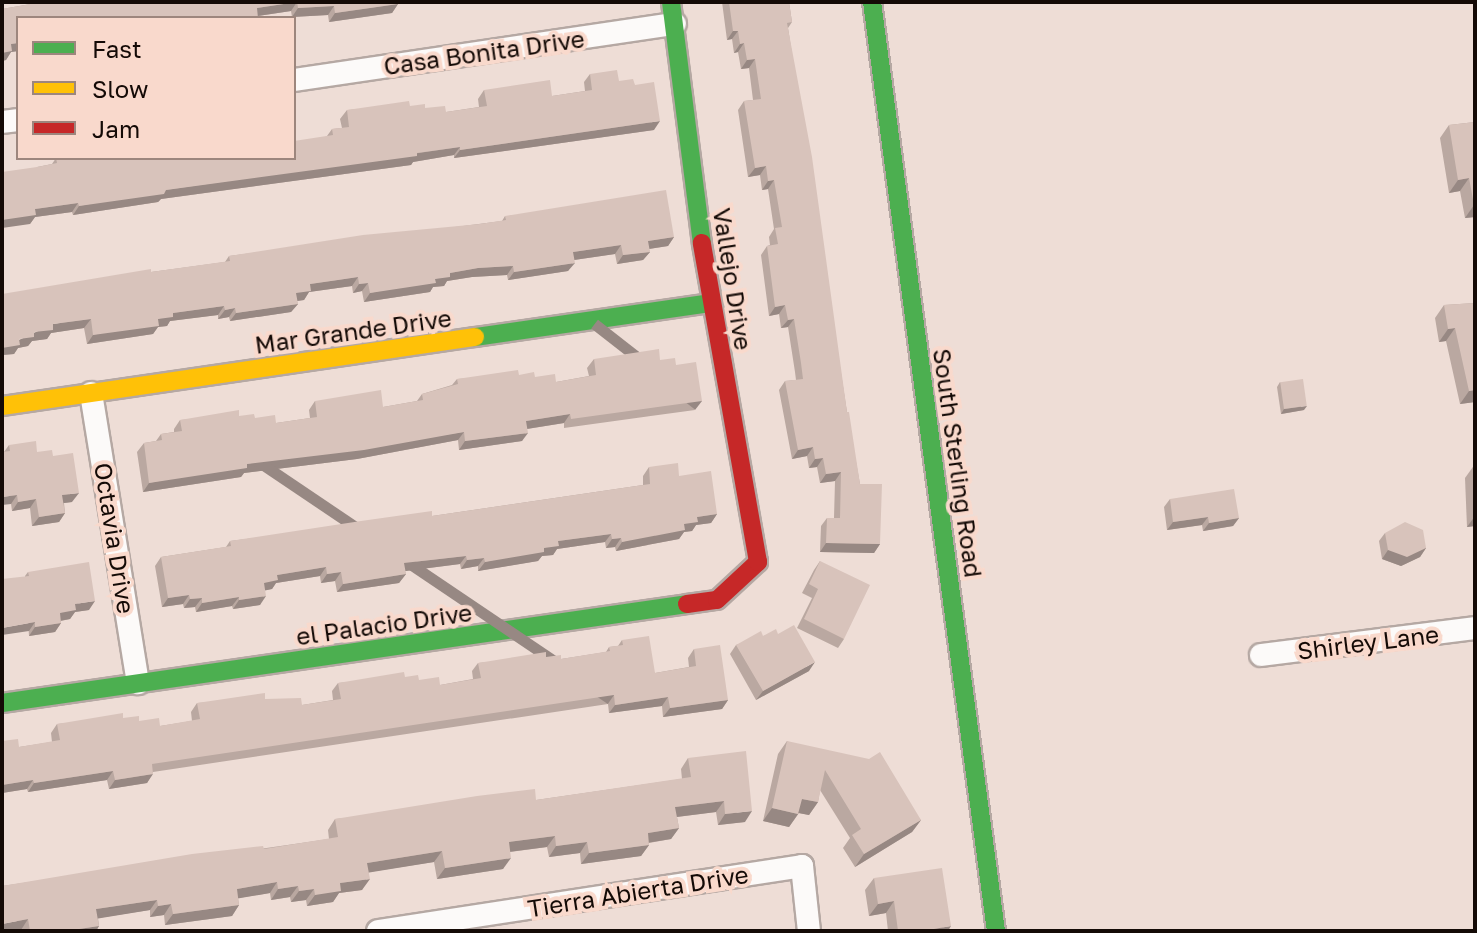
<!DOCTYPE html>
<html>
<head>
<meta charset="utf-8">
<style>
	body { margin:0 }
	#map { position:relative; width:1477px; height:933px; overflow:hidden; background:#eeddd6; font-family:"Golos Text",sans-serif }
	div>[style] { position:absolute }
	.roads { filter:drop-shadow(2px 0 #b5a8a3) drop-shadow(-2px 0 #b5a8a3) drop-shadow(0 2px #b5a8a3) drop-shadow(0 -2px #b5a8a3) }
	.street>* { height:22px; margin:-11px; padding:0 11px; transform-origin:11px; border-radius:11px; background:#fcfaf9 }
	.fast>* { height:18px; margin:-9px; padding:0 9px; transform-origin:9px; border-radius:9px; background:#4caf50 }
	.slow>* { height:18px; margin:-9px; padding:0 9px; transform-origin:9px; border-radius:9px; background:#ffc107 }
	.jam>* { height:18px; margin:-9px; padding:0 9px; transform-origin:9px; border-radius:9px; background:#c62828 }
	.wall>* { inset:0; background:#baa8a1 }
	.shaded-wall>* { inset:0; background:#978883; transform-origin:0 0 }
	.building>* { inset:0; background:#d8c3bb; transform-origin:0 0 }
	span { translate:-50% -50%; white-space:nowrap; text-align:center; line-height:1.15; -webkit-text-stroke:8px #f9d9cc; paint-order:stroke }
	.street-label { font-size:24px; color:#140a06 }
	.frame { position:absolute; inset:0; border:4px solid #140a06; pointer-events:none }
	.legend { position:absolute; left:16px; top:16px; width:280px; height:144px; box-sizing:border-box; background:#f9d9cc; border:2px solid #9d867d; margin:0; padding:10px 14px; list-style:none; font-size:24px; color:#140a06 }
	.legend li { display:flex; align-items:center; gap:16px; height:40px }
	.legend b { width:40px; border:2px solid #9d867d }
</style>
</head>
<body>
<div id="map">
	<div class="roads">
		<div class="street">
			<i style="left:294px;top:80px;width:385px;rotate:-8.4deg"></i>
			<i style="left:2px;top:122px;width:16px;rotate:-7deg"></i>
			<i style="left:91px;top:393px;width:294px;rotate:80.8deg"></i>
			<i style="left:1261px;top:655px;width:216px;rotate:-7.2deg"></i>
			<i style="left:378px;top:931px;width:429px;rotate:-8.7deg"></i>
			<i style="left:802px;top:866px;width:65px;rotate:83.9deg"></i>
		</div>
		<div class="fast">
			<i style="left:671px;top:2px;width:243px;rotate:82.7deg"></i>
			<i style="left:872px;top:2px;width:937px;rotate:82.4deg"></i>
			<i style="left:475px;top:337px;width:237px;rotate:-8.2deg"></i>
			<i style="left:2px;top:703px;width:692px;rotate:-8.22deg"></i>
		</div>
		<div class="slow">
			<i style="left:2px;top:406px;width:478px;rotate:-8.3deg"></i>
		</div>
		<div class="jam">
			<i style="left:687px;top:604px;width:30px;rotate:-8deg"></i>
			<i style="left:717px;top:600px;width:56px;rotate:-42.8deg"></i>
			<i style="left:758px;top:562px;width:324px;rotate:-100deg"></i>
		</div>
	</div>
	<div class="wall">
		<i style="clip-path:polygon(42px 2px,398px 2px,398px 4px,392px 13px,329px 22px,328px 15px,292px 17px,291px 11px,258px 16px,258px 18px,18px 18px,18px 51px,11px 52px,6px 60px,2px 61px,2px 9px)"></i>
		<i style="clip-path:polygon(722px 2px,789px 2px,792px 22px,788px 28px,847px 412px,860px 484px,880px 544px,874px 553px,820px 552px,821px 526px,827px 518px,834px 518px,835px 481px,820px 483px,817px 467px,809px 468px,807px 456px,792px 459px,779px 390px,785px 381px,796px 380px,795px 372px,788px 327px,781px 328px,779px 314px,769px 316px,761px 255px,767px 246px,770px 245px,769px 237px,774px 229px,768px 189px,762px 190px,760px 175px,748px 177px,738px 110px,744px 101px,753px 100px,749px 68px,741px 69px,738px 52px,734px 53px,732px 39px,727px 40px)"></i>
		<i style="clip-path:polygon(590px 74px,635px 85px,654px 130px,454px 158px,454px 155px,413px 162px,411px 165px,161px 199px,158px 202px,73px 215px,72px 212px,35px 217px,30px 224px,37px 167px,52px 164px,56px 158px,294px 158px,327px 136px,332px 129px,342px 128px,340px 119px,347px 110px,410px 106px,446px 112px,479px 107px,478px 99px,484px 90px,552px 96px,585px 91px,584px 82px)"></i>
		<i style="clip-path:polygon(1475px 122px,1475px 217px,1465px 218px,1460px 191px,1449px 193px,1440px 138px,1449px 125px)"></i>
		<i style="clip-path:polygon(505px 216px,674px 237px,668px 246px,649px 249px,650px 252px,643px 260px,617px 264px,615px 254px,574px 260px,568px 271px,508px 280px,507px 275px,472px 277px,447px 281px,444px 286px,433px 287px,430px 292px,364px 302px,362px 291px,353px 293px,352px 286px,309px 292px,304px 300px,297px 301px,298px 304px,291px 312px,230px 321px,229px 317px,218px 319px,218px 315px,170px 321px,167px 326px,158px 327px,153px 334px,87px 344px,84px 328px,51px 333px,47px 339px,32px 341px,28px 346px,18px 348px,14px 354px,2px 355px,151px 272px,225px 262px,229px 256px,502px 221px)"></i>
		<i style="clip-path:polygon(1475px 303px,1475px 402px,1460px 404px,1446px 341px,1439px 342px,1435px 318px,1444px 305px)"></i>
		<i style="clip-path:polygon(594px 359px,660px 360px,676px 365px,695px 410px,564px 428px,564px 423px,527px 429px,522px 441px,459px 450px,458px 440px,357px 459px,244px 473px,241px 477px,143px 492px,137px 452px,144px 443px,156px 441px,161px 434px,174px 432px,174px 429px,180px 420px,239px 416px,276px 423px,310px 418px,309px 410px,315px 401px,383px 407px,417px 401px,422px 394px,452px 385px,457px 379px,519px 375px,556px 382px,589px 376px,587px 368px)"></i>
		<i style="clip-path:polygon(1280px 382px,1304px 410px,1281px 414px,1277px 387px)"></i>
		<i style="clip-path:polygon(9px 445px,53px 456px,72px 502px,64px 503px,65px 513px,59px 522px,32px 526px,30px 508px,12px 511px,4px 452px)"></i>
		<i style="clip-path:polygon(1475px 464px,1475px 526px,1467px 527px,1465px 478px)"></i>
		<i style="clip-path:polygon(649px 467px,679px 476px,717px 514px,711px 523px,696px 525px,692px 531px,684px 532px,679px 539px,616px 551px,615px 547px,606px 548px,605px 542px,557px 549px,553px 555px,542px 556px,538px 561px,478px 571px,478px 566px,461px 569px,460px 564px,405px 571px,406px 574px,399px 583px,337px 592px,335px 581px,321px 583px,320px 576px,276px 583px,272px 589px,265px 590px,260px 605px,233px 609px,232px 606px,196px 612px,195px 607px,184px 608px,183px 604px,162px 607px,155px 566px,161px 557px,226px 547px,230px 541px,432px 516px,643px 485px,643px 476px)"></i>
		<i style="clip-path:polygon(1170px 499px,1239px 518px,1233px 526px,1203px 531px,1202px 525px,1167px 530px,1164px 507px)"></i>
		<i style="clip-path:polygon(1385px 533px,1426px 548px,1420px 557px,1401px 566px,1382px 559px,1379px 541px)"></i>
		<i style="clip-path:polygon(820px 561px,844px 639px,838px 648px,797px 628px,812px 598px,802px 593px,814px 570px)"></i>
		<i style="clip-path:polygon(28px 572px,89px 610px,75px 612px,70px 619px,61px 621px,61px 623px,55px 632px,29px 636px,25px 576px)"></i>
		<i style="clip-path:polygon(778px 634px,809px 671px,756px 700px,730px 654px,736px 645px,763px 636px)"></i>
		<i style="clip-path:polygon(622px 640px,655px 673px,689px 667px,688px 658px,694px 649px,728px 700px,722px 709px,663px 717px,662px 706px,609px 713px,608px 704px,153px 772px,147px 783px,109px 789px,107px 780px,28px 792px,27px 789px,2px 793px,2px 741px,19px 747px,52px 742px,51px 733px,57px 724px,123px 718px,160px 726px,192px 721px,191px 712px,197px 703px,265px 699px,302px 705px,333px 700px,332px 691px,338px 683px,405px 677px,440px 685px,473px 679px,472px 671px,478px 663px,546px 657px,561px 659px,606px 652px,609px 647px,618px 646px)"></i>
		<i style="clip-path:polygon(787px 741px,921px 820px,912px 832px,855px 867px,843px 848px,850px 838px,820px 790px,818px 802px,809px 815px,799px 813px,789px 827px,763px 821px,778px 754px)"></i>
		<i style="clip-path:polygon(688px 758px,745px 822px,718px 825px,716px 812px,677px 817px,679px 828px,671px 839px,649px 843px,649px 845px,641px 856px,581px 864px,580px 853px,549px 857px,547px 847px,510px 852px,503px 869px,437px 879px,434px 862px,369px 872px,362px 890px,339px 893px,333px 902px,307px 906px,306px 900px,291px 902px,290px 897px,271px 900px,270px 893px,238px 898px,239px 905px,232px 916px,165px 925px,164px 915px,150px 917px,150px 910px,98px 918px,99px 926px,96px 931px,21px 931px,2px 886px,329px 839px,328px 830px,335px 819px,536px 800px,682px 779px,681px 769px)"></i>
		<i style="clip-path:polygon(874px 878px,948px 931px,888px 931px,886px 913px,869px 916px,865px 890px)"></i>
	</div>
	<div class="shaded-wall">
		<i style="clip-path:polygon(297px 2px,291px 11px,251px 17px,257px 8px)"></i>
		<i style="clip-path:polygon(398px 4px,392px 13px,329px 22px,335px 13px)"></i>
		<i style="clip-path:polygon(334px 6px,328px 15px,292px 17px,298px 8px)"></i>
		<i style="clip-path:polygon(733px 31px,738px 31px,732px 39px,727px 40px)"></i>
		<i style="clip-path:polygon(18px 43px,18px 51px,11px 52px,6px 60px,2px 61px,2px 53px,11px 44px)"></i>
		<i style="clip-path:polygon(744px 43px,738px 52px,734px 53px,740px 44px)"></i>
		<i style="clip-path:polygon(755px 59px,749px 68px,741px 69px,747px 60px)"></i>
		<i style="clip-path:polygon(660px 121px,654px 130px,454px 158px,460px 150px)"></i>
		<i style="clip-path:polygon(460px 147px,454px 155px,413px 162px,411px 165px,161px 199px,158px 202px,73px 215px,79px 206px,166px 190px)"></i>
		<i style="clip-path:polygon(766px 166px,760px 175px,748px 177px,755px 168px)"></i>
		<i style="clip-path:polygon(1469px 178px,1460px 191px,1449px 193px,1458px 180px)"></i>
		<i style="clip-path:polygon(774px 180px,768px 189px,762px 190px,768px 181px)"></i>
		<i style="clip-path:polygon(78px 203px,72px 212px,35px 217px,30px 224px,2px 228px,2px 220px,35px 209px)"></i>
		<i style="clip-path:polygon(1474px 205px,1475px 205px,1475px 217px,1465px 218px)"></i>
		<i style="clip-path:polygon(674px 237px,668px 246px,642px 250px,648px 241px)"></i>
		<i style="clip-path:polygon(621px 245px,615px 254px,567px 261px,573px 252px)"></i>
		<i style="clip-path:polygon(650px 252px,643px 260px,617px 264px,623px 255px)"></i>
		<i style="clip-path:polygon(575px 263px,568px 271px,508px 280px,514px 272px)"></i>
		<i style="clip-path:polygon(513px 266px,507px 275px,472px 277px,447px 281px,444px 286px,433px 287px,430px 292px,364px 302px,370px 293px,435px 279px,450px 273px,478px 268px)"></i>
		<i style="clip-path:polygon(358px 277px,352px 286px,309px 292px,304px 300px,289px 302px,296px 293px,310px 284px)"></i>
		<i style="clip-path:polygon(368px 283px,362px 291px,353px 293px,359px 284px)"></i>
		<i style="clip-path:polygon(298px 304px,291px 312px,230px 321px,236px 313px)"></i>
		<i style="clip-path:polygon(785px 305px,779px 314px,769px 316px,775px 307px)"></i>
		<i style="clip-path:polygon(224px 306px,218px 315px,170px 321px,167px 326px,158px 327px,153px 334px,87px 344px,93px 335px,158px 319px,173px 313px)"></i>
		<i style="clip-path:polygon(235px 308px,229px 317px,218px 319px,225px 310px)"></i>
		<i style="clip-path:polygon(91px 319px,84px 328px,51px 333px,47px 339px,32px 341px,28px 346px,18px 348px,14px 354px,2px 355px,2px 348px,53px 324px)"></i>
		<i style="clip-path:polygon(794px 319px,788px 327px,781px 328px,788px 320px)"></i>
		<i style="clip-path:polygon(1455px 328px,1446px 341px,1439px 342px,1448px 329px)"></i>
		<i style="clip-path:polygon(1475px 390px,1475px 402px,1460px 404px,1469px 391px)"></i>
		<i style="left:702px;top:401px;width:11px;height:132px;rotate:128deg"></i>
		<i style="clip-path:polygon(1307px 406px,1304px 410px,1281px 414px,1284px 409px)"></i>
		<i style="clip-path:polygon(570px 414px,564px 423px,520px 430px,526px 421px)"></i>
		<i style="clip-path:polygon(464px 432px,458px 440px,357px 459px,244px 473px,241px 477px,143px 492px,149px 483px,247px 464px)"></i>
		<i style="clip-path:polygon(528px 433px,522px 441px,459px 450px,465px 441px)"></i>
		<i style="clip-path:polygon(813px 447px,807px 456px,792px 459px,798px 450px)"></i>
		<i style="clip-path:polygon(823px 458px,817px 467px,809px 468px,815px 459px)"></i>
		<i style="clip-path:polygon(841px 472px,835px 481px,820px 483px,826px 474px)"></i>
		<i style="clip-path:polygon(79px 493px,72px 502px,56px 504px,62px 495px)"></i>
		<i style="clip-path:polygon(17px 495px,11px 504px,2px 505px,2px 497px)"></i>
		<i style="clip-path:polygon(36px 499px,30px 508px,12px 511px,18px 502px)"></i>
		<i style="clip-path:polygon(65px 513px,59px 522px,32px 526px,39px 517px)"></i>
		<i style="clip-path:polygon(717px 514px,711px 523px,696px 525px,692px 531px,684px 532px,679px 539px,616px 551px,622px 542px,684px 524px,697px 517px)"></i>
		<i style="clip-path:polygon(1475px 516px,1475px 526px,1467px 527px)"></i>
		<i style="clip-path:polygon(1208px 517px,1202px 525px,1167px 530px,1173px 522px)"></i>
		<i style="clip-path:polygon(1239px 518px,1233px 526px,1203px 531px,1209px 523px)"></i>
		<i style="clip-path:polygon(611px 534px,605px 542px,557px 549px,553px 555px,542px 556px,538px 561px,478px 571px,485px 562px,544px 548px,558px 541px)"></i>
		<i style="clip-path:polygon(621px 538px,615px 547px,606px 548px,612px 539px)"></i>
		<i style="clip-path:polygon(826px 543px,880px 544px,874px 553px,820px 552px)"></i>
		<i style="clip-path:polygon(1426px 548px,1420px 557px,1401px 566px,1382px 559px,1388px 550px)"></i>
		<i style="clip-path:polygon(466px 556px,460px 564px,398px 572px,404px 563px)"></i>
		<i style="clip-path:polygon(484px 558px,478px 566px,461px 569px,467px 560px)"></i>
		<i style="clip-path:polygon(326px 567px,320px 576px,276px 583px,272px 589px,258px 592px,264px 583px,277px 575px)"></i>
		<i style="clip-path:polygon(341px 572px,335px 581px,321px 583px,327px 574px)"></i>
		<i style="clip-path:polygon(406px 574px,399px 583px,337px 592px,343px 584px)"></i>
		<i style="clip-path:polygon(189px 595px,183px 604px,162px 607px,168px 598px)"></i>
		<i style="clip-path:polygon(266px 596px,260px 605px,233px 609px,239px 600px)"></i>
		<i style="clip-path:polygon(239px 597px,232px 606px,196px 612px,202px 603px)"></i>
		<i style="clip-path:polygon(202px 598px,195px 607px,184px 608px,190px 599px)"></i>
		<i style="clip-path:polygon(95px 601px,89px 610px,75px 612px,70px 619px,53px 622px,60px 613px,75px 604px)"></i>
		<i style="clip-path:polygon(35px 622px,29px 631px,2px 635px,2px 628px)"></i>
		<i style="clip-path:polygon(61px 623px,55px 632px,29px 636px,35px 627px)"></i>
		<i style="clip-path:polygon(815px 662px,809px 671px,756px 700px,763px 691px)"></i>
		<i style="left:614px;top:695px;width:11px;height:467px;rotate:124deg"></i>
		<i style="clip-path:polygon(668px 697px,662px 706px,609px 713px,615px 705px)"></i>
		<i style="clip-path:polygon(728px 700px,722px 709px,663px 717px,670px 708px)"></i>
		<i style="clip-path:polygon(113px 771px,107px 780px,28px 792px,34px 783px)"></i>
		<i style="clip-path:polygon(153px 774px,147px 783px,109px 789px,115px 780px)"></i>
		<i style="clip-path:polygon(33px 780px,27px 789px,2px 793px,2px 785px)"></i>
		<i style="clip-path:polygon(802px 799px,818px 802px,809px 815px,793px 812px)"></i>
		<i style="clip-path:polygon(724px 801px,716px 812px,668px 818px,675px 807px)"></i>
		<i style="clip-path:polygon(772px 808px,798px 814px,789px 827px,763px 821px)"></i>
		<i style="clip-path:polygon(752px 811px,745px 822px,718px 825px,725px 814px)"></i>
		<i style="clip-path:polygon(921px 820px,912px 832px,855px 867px,864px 854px)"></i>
		<i style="clip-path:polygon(679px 828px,671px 839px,640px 844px,648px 833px)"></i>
		<i style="clip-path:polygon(555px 836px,547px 847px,501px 853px,509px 842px)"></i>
		<i style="clip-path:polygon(587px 842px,580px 853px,549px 857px,556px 846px)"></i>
		<i style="clip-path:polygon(649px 845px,641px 856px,581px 864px,589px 853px)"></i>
		<i style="clip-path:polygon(442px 851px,434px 862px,360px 874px,367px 863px)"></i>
		<i style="clip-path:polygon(511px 858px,503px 869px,437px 879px,445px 868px)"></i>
		<i style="clip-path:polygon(370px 879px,362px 890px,339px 893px,333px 902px,307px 906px,315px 895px,340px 883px)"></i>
		<i style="clip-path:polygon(277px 882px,270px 893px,229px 900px,237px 889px)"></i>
		<i style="clip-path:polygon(298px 886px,290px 897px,271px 900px,278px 889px)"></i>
		<i style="clip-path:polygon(314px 889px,306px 900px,291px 902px,299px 891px)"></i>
		<i style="clip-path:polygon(157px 900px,150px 910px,89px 920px,96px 909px)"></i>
		<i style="clip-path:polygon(894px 901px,886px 913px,869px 916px,878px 904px)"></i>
		<i style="clip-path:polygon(171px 904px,164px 915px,150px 917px,158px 906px)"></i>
		<i style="clip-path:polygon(239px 905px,232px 916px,165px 925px,173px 914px)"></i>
		<i style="clip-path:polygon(28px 919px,21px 930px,2px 931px,2px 924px)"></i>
		<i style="clip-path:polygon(99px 926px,96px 931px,66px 931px)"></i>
		<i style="clip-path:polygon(951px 926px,948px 931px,922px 931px)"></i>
	</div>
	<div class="building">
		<i style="clip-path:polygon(42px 2px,398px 2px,398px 4px,335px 13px,334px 6px,298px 8px,297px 2px,257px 8px,258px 18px,18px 18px,18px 43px,11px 44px,12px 51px,2px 53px,2px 9px)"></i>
		<i style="clip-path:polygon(729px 2px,789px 2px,792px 22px,787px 23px,812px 157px,847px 412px,849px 412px,860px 484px,882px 484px,880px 544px,826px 543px,827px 518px,840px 518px,841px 472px,826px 474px,823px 458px,815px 459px,813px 447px,798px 450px,785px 381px,803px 379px,801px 363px,794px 319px,788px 320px,785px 305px,775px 307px,767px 246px,778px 244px,775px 228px,782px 227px,774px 180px,768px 181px,766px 166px,755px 168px,744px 101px,761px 99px,755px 59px,747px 60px,744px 43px,740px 44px,738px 31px,733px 31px)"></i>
		<i style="clip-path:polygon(617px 70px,619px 81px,633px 79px,635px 85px,654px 82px,660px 121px,460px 150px,460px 147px,417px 153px,417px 156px,166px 190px,164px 194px,79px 206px,78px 203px,35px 209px,36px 215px,2px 220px,2px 172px,37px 167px,57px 163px,56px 158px,294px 158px,294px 141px,333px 135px,332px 129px,349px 127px,347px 110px,409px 101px,410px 106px,425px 104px,425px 108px,445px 106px,446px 112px,487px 106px,484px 90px,550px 80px,552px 96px,592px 90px,590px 74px)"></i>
		<i style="clip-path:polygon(1475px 122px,1475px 205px,1474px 205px,1469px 178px,1458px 180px,1449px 125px)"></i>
		<i style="clip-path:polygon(666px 190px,674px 237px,648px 241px,650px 252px,623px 255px,621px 245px,573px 252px,575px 263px,514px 272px,513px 266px,478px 268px,450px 273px,450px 277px,435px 279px,436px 283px,370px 293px,368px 283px,359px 284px,358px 277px,338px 280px,310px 284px,311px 291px,296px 293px,298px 304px,236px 313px,235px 308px,225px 310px,224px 306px,173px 313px,173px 317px,158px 319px,159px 326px,93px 335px,91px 319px,53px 324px,53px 330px,34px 332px,34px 337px,19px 339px,20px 345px,2px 348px,2px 294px,151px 269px,151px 272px,230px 261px,229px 256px,363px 235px,480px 224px,506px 220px,505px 216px)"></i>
		<i style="clip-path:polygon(1475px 303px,1475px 390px,1469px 391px,1455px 328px,1448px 329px,1444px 305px)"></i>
		<i style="clip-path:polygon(659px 349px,660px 360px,675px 358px,676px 365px,696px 362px,702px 401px,571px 419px,570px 414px,526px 421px,528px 433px,465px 441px,464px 432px,364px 450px,247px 464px,247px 468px,149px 483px,144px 443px,162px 440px,161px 434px,182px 431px,180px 420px,239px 410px,239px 416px,254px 414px,255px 418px,275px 415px,276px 423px,317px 417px,315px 401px,381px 390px,383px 407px,423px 400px,422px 394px,458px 384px,457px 379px,518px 370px,519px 375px,534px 372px,535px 377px,555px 374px,556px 382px,596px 375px,594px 359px)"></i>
		<i style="left:1303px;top:379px;width:27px;height:23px;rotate:82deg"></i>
		<i style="clip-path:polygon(36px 441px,37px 452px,52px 450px,53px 456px,73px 453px,79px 493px,62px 495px,65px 513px,39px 517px,36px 499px,18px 502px,17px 495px,2px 497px,2px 452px,10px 451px,9px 445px)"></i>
		<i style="clip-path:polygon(678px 463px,679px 476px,711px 471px,717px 514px,697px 517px,698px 522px,684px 524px,685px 530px,622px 542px,621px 538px,612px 539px,611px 534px,558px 541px,559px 546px,544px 548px,544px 552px,485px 562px,484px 558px,467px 560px,466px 556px,404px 563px,406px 574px,343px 584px,341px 572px,327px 574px,326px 567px,277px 575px,278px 580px,264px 583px,266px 596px,239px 600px,239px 597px,202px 603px,202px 598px,190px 599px,189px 595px,168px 598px,161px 557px,231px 546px,230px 541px,361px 521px,432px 511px,432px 516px,650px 484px,649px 467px)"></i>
		<i style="clip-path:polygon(1234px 489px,1239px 518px,1209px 523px,1208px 517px,1173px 522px,1170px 499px)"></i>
		<i style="clip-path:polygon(1405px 522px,1423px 530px,1426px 548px,1407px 557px,1388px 550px,1385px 533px)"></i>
		<i style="clip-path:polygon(820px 561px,870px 585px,844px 639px,804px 619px,818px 589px,809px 584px)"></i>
		<i style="clip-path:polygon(89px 562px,95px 601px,75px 604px,76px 610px,60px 613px,61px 623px,35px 627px,35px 622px,2px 628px,2px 579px,29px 576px,28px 572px)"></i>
		<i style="clip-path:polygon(794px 625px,815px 662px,763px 691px,736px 645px,761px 631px,763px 636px,776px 629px,778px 634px)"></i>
		<i style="clip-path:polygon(649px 636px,655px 673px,696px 666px,694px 649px,720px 645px,728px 700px,670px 708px,668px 697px,615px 705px,614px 695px,152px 764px,153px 774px,115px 780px,113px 771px,34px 783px,33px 780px,2px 785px,2px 741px,18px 739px,19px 747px,60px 740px,57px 724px,123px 713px,123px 718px,139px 716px,139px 721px,159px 718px,160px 726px,200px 719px,197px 703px,265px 693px,265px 699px,301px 698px,302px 705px,341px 699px,338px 683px,404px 672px,405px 677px,418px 675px,419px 680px,439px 677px,440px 685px,481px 678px,478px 663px,546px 652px,546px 657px,561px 655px,561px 659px,610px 651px,609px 647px,623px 645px,622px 640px)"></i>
		<i style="clip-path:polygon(787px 741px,869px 759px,880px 752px,921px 820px,864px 854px,852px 835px,861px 829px,825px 770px,818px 802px,802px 799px,798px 814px,772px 808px)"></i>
		<i style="clip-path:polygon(746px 751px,752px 811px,725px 814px,724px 801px,675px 807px,679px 828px,648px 833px,649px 845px,589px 853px,587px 842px,556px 846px,555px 836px,509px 842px,511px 858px,445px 868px,442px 851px,367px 863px,370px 879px,340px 883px,341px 891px,315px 895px,314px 889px,299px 891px,298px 886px,278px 889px,277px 882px,237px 889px,239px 905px,173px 914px,171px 904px,158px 906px,157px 900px,96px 909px,99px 926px,66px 931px,30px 931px,28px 919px,2px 924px,2px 886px,192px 854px,263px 846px,264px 849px,338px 837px,335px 819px,477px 796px,535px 789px,536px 800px,691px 777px,688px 758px)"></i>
		<i style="clip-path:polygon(942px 868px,951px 926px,922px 931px,898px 931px,894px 901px,878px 904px,874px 878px)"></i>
	</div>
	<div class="street-label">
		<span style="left:484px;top:52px;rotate:-8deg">Casa Bonita Drive</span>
		<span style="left:733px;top:279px;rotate:81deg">Vallejo Drive</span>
		<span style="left:353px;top:331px;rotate:-8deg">Mar Grande Drive</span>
		<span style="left:958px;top:463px;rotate:82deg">South Sterling Road</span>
		<span style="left:115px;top:538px;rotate:81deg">Octavia Drive</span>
		<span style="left:384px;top:624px;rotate:-8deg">el Palacio Drive</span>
		<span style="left:1368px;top:642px;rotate:-7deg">Shirley Lane</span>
		<span style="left:638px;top:891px;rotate:-9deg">Tierra Abierta Drive</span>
	</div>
	<div class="frame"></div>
	<ul class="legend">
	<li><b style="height:10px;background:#4caf50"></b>Fast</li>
	<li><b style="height:10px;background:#ffc107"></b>Slow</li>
	<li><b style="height:10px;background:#c62828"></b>Jam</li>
	</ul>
</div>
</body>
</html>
